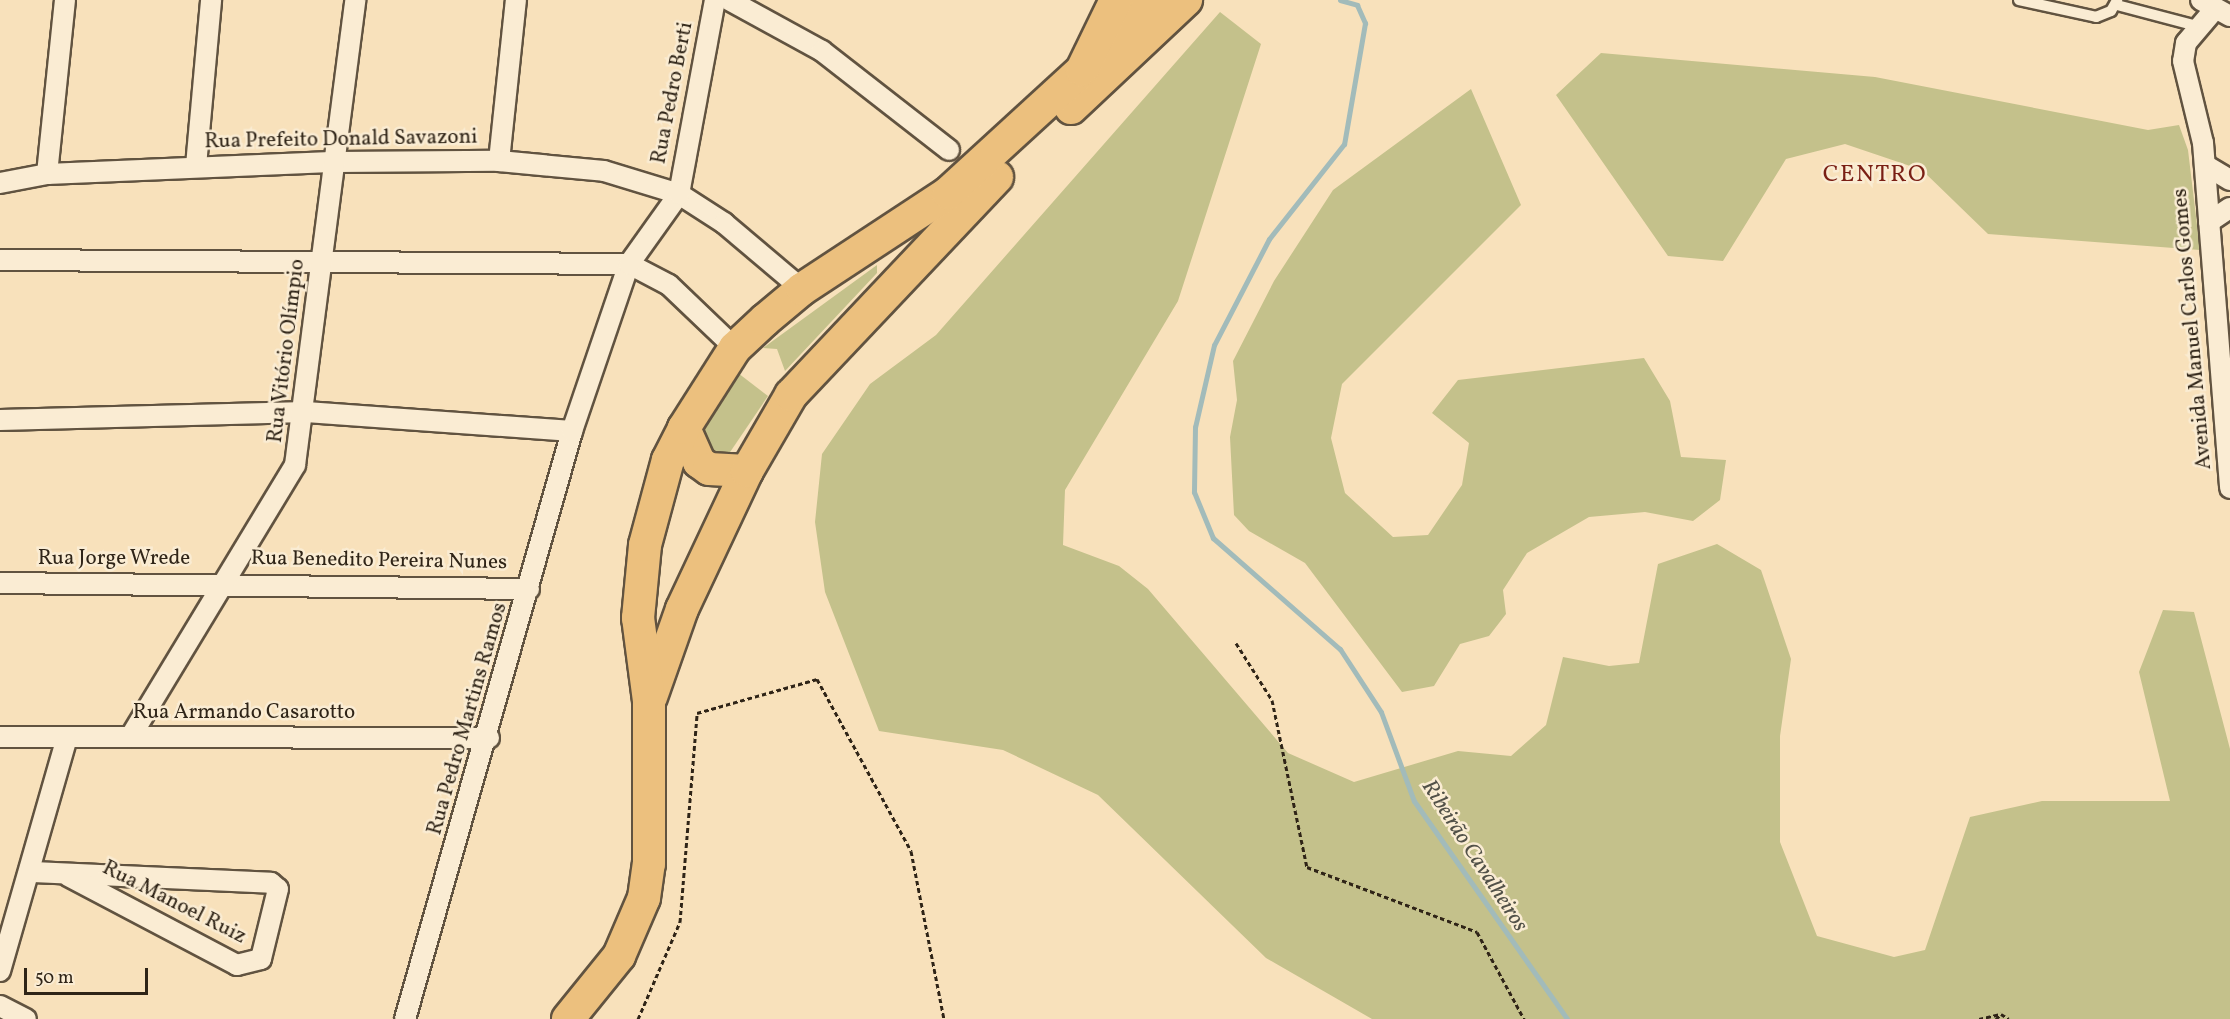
<!DOCTYPE html>
<html>
<head>
<meta charset="utf-8">
<style>
	body { margin:0 }
	#map { position:relative; width:2230px; height:1019px; overflow:hidden; background:#f8e1bb; font-family:Vollkorn,serif }
	div>[style] { position:absolute }
	.green>* { inset:0; background:#c4c18b }
	.stream>* { height:5px; margin:-2.5px; padding:0 2.5px; transform-origin:2.5px; border-radius:2.5px; background:#a2bbba }
	.path>* { height:3px; margin-top:-1.5px; transform-origin:0; background:repeating-linear-gradient(90deg,#2f2417 0 4.5px,transparent 0 7.5px) }
	.roads { filter:drop-shadow(2px 0 #615340) drop-shadow(-2px 0 #615340) drop-shadow(0 2px #615340) drop-shadow(0 -2px #615340) }
	.lane>* { height:10px; margin:-5px; padding:0 5px; transform-origin:5px; border-radius:5px; background:#faecd3 }
	.street>* { height:20px; margin:-10px; padding:0 10px; transform-origin:10px; border-radius:10px; background:#faecd3 }
	.primary>* { height:32px; margin:-16px; padding:0 16px; transform-origin:16px; border-radius:16px; background:#ecc07e }
	span { translate:-50% -50%; white-space:nowrap; text-align:center; line-height:1.15; -webkit-text-stroke:5px #faecd3; paint-order:stroke }
	.street-label { font-size:21px; color:#2f2417 }
	.water-label { font-size:22px; color:#525148; font-style:italic }
	.quarter-label { font-size:24px; color:#7a1f14; letter-spacing:1.5px }
	.scale { position:absolute; left:24px; top:968px; width:124px; height:27px; box-sizing:border-box; border:3px solid #2f2417; border-top:0; padding-left:8px; font-size:18px; line-height:21px; white-space:nowrap; color:#2f2417; -webkit-text-stroke:4px #faecd3; paint-order:stroke }
</style>
</head>
<body>
<div id="map">
	<div class="green">
		<i style="clip-path:polygon(1220px 12px,1261px 44px,1178px 301px,1065px 490px,1063px 545px,1119px 566px,1148px 589px,1288px 753px,1354px 782px,1458px 751px,1511px 756px,1546px 725px,1563px 657px,1609px 666px,1639px 663px,1658px 564px,1717px 544px,1761px 570px,1791px 659px,1780px 736px,1780px 842px,1817px 936px,1894px 957px,1925px 950px,1970px 817px,2042px 801px,2170px 801px,2139px 672px,2163px 610px,2194px 612px,2230px 749px,2230px 1019px,1372px 1019px,1266px 958px,1098px 795px,1003px 750px,879px 731px,825px 592px,815px 522px,822px 454px,870px 384px,936px 335px)"></i>
		<i style="clip-path:polygon(1601px 53px,1875px 77px,2148px 130px,2179px 125px,2188px 150px,2200px 250px,1988px 234px,1922px 170px,1845px 144px,1786px 159px,1723px 261px,1668px 256px,1556px 95px)"></i>
		<i style="clip-path:polygon(1471px 89px,1521px 205px,1342px 384px,1331px 438px,1345px 493px,1393px 537px,1428px 535px,1462px 485px,1469px 443px,1432px 413px,1458px 380px,1644px 358px,1670px 401px,1681px 457px,1726px 460px,1720px 500px,1693px 521px,1645px 512px,1589px 517px,1527px 553px,1503px 590px,1506px 614px,1489px 636px,1460px 644px,1434px 686px,1402px 692px,1305px 563px,1249px 531px,1234px 515px,1230px 437px,1237px 400px,1233px 361px,1274px 281px,1333px 190px)"></i>
		<i style="clip-path:polygon(877px 265px,877px 273px,785px 371px,777px 349px,763px 348px)"></i>
		<i style="clip-path:polygon(738px 373px,768px 396px,722px 464px,697px 447px,706px 420px)"></i>
	</div>
	<div class="stream">
		<i style="left:1340px;top:0;width:18px;rotate:16deg"></i>
		<i style="left:1357px;top:5px;width:20px;rotate:66deg"></i>
		<i style="left:1365px;top:23px;width:123px;rotate:99.8deg"></i>
		<i style="left:1344px;top:144px;width:121px;rotate:128.3deg"></i>
		<i style="left:1269px;top:239px;width:119px;rotate:117.4deg"></i>
		<i style="left:1214px;top:345px;width:84px;rotate:103deg"></i>
		<i style="left:1195px;top:427px;width:65px;rotate:90.9deg"></i>
		<i style="left:1194px;top:492px;width:50px;rotate:67.6deg"></i>
		<i style="left:1213px;top:538px;width:169px;rotate:41.2deg"></i>
		<i style="left:1340px;top:649px;width:75px;rotate:56.9deg"></i>
		<i style="left:1381px;top:712px;width:95px;rotate:69.7deg"></i>
		<i style="left:1414px;top:801px;width:266px;rotate:54.9deg"></i>
	</div>
	<div class="path">
		<i style="left:1236px;top:643px;width:67px;rotate:57.7deg"></i>
		<i style="left:1272px;top:700px;width:171px;rotate:78.2deg"></i>
		<i style="left:1307px;top:867px;width:182px;rotate:20.9deg"></i>
		<i style="left:1477px;top:932px;width:99px;rotate:61.6deg"></i>
		<i style="left:638px;top:1019px;width:106px;rotate:-66.6deg"></i>
		<i style="left:680px;top:922px;width:210px;rotate:-85.3deg"></i>
		<i style="left:697px;top:713px;width:125px;rotate:-15.8deg"></i>
		<i style="left:817px;top:679px;width:196px;rotate:61.3deg"></i>
		<i style="left:911px;top:851px;width:171px;rotate:78.9deg"></i>
		<i style="left:1979px;top:1019px;width:23px;rotate:-13deg"></i>
		<i style="left:1996px;top:1019px;width:7px;rotate:-45deg"></i>
		<i style="left:2001px;top:1014px;width:9px;rotate:32deg"></i>
	</div>
	<div class="roads">
		<div class="lane">
			<i style="left:2019px;top:0;width:79px;rotate:12.4deg"></i>
			<i style="left:2096px;top:17px;width:16px;rotate:-22deg"></i>
			<i style="left:2111px;top:11px;width:13px;rotate:-61deg"></i>
			<i style="left:2117px;top:5px;width:83px;rotate:14.7deg"></i>
		</div>
		<div class="street">
			<i style="left:729px;top:0;width:106px;rotate:28.7deg"></i>
			<i style="left:822px;top:51px;width:161px;rotate:37.9deg"></i>
			<i style="left:2201px;top:0;width:33px;rotate:29deg"></i>
			<i style="left:2214px;top:10px;width:43px;rotate:130.3deg"></i>
			<i style="left:2186px;top:43px;width:18px;rotate:99deg"></i>
			<i style="left:2183px;top:61px;width:84px;rotate:76.3deg"></i>
			<i style="left:2203px;top:143px;width:346px;rotate:85.5deg"></i>
			<i style="left:499px;top:161px;width:162px;rotate:-84deg"></i>
			<i style="left:2205px;top:165px;width:29px;rotate:31deg"></i>
			<i style="left:196px;top:166px;width:167px;rotate:-84.8deg"></i>
			<i style="left:47px;top:174px;width:175px;rotate:-84.1deg"></i>
			<i style="left:0;top:183px;width:48px;rotate:-10.8deg"></i>
			<i style="left:47px;top:174px;width:290px;rotate:-2.4deg"></i>
			<i style="left:337px;top:162px;width:162px;rotate:-0.4deg"></i>
			<i style="left:499px;top:161px;width:105px;rotate:5.4deg"></i>
			<i style="left:604px;top:171px;width:78px;rotate:17deg"></i>
			<i style="left:679px;top:194px;width:54px;rotate:32.8deg"></i>
			<i style="left:724px;top:223px;width:102px;rotate:40.2deg"></i>
			<i style="left:2209px;top:222px;width:25px;rotate:-34deg"></i>
			<i style="left:0;top:260px;width:629px;rotate:0.36deg"></i>
			<i style="left:629px;top:264px;width:45px;rotate:27.7deg"></i>
			<i style="left:669px;top:285px;width:91px;rotate:43.7deg"></i>
			<i style="left:0;top:420px;width:306px;rotate:-1.5deg"></i>
			<i style="left:306px;top:412px;width:267px;rotate:4.1deg"></i>
			<i style="left:0;top:583px;width:529px;rotate:0.65deg"></i>
			<i style="left:131px;top:736px;width:317px;rotate:-58.8deg"></i>
			<i style="left:295px;top:465px;width:469px;rotate:-82.6deg"></i>
			<i style="left:0;top:737px;width:489px;rotate:0.1deg"></i>
			<i style="left:33px;top:872px;width:238px;rotate:2.6deg"></i>
			<i style="left:271px;top:883px;width:9px;rotate:41deg"></i>
			<i style="left:278px;top:889px;width:72px;rotate:103.7deg"></i>
			<i style="left:261px;top:959px;width:25px;rotate:166deg"></i>
			<i style="left:237px;top:965px;width:191px;rotate:-152.2deg"></i>
			<i style="left:0;top:971px;width:239px;rotate:-74deg"></i>
			<i style="left:0;top:1006px;width:29px;rotate:27deg"></i>
			<i style="left:405px;top:1019px;width:611px;rotate:-74.14deg"></i>
			<i style="left:572px;top:431px;width:176px;rotate:-71.2deg"></i>
			<i style="left:629px;top:264px;width:86px;rotate:-54.5deg"></i>
			<i style="left:679px;top:194px;width:197px;rotate:-79.5deg"></i>
		</div>
		<div class="primary">
			<i style="left:1104px;top:48px;width:68px;rotate:-45deg"></i>
			<i style="left:1071px;top:108px;width:158px;rotate:-43.2deg"></i>
			<i style="left:684px;top:428px;width:37px;rotate:66deg"></i>
			<i style="left:699px;top:462px;width:12px;rotate:35deg"></i>
			<i style="left:709px;top:469px;width:38px;rotate:3deg"></i>
			<i style="left:651px;top:697px;width:93px;rotate:-70.6deg"></i>
			<i style="left:682px;top:609px;width:153px;rotate:-64.8deg"></i>
			<i style="left:747px;top:471px;width:88px;rotate:-59.9deg"></i>
			<i style="left:791px;top:395px;width:300px;rotate:-46.6deg"></i>
			<i style="left:568px;top:1019px;width:81px;rotate:-51deg"></i>
			<i style="left:619px;top:956px;width:63px;rotate:-66.7deg"></i>
			<i style="left:644px;top:898px;width:34px;rotate:-82deg"></i>
			<i style="left:649px;top:864px;width:163px;rotate:-90deg"></i>
			<i style="left:649px;top:701px;width:84px;rotate:-97.5deg"></i>
			<i style="left:638px;top:618px;width:73px;rotate:-84.5deg"></i>
			<i style="left:645px;top:545px;width:88px;rotate:-74.9deg"></i>
			<i style="left:668px;top:460px;width:36px;rotate:-63deg"></i>
			<i style="left:684px;top:428px;width:95px;rotate:-57.5deg"></i>
			<i style="left:735px;top:348px;width:41px;rotate:-43deg"></i>
			<i style="left:765px;top:320px;width:48px;rotate:-40deg"></i>
			<i style="left:802px;top:289px;width:175px;rotate:-33.3deg"></i>
			<i style="left:948px;top:193px;width:182px;rotate:-42.5deg"></i>
			<i style="left:1082px;top:70px;width:78px;rotate:-64.1deg"></i>
		</div>
	</div>
	<div class="street-label">
		<span style="left:673px;top:93px;rotate:-79deg">Rua Pedro Berti</span>
		<span style="left:341px;top:140px;rotate:-1deg">Rua Prefeito Donald Savazoni</span>
		<span style="left:2193px;top:329px;rotate:-95deg">Avenida Manuel Carlos Gomes</span>
		<span style="left:287px;top:351px;rotate:-83deg">Rua Vitório Olímpio</span>
		<span style="left:114px;top:559px">Rua Jorge Wrede</span>
		<span style="left:379px;top:561px;rotate:1deg">Rua Benedito Pereira Nunes</span>
		<span style="left:244px;top:713px">Rua Armando Casarotto</span>
		<span style="left:468px;top:719px;rotate:-74deg">Rua Pedro Martins Ramos</span>
		<span style="left:174px;top:903px;rotate:27deg">Rua Manoel Ruiz</span>
	</div>
	<div class="water-label">
		<span style="left:1474px;top:856px;rotate:57deg">Ribeirão Cavalheiros</span>
	</div>
	<div class="quarter-label">
		<span style="left:1875px;top:176px">CENTRO</span>
	</div>
	<div class="scale">50 m</div>
</div>
</body>
</html>
